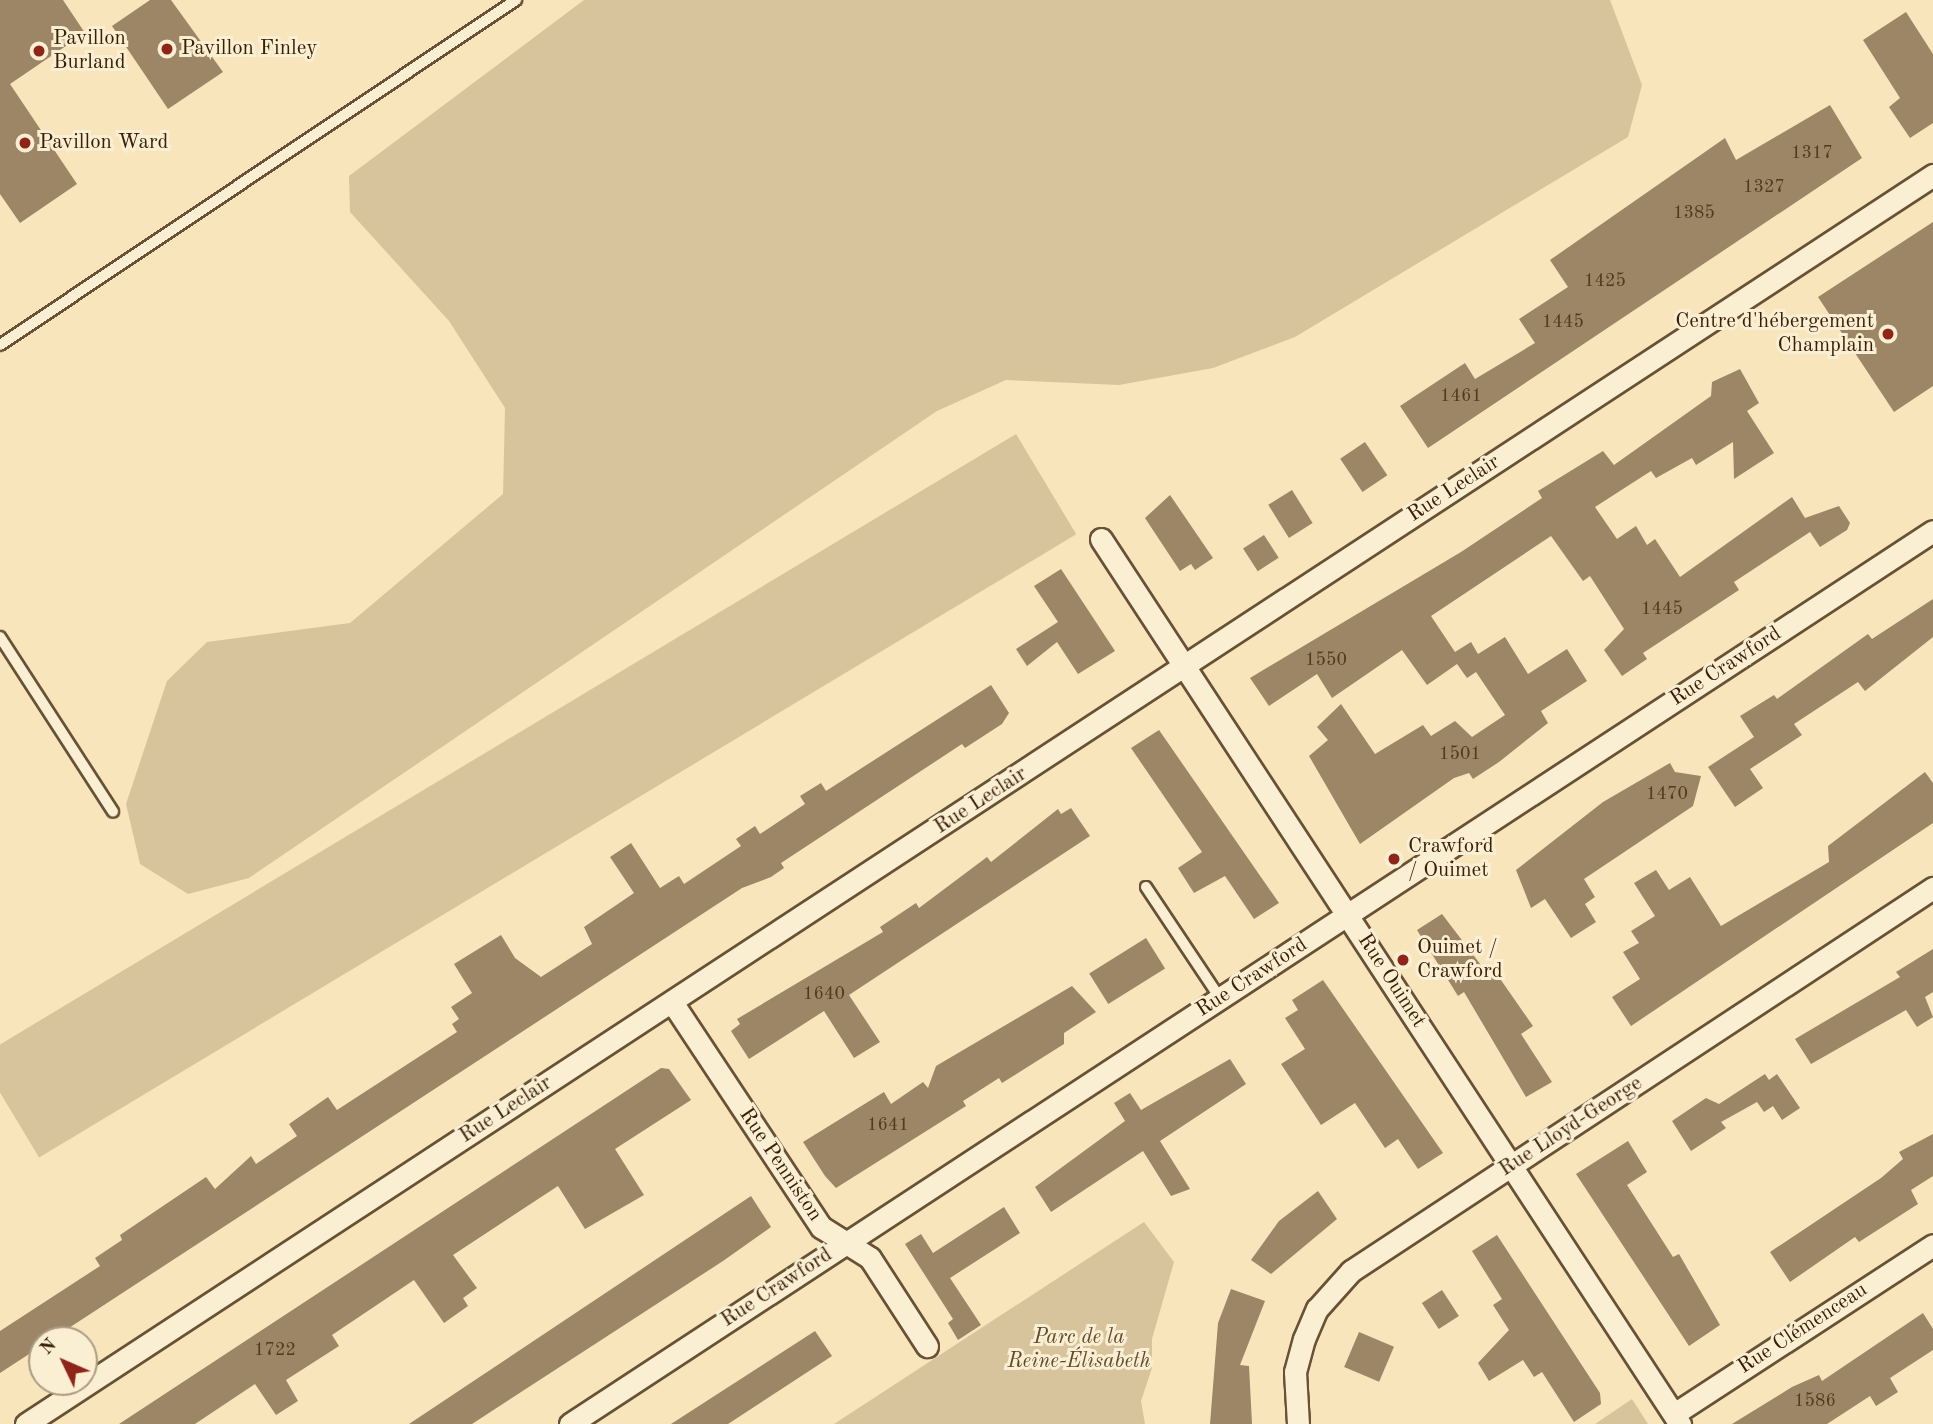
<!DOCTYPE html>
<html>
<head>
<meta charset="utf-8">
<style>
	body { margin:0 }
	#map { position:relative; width:1933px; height:1424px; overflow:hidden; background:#f8e5bc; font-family:"Old Standard TT",serif }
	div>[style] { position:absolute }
	.green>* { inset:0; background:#d7c49d; transform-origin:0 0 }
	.building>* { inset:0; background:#9c8665; transform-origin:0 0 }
	.roads { filter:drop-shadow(2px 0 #685134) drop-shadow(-2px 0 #685134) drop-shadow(0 2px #685134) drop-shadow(0 -2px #685134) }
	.service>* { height:10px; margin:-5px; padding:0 5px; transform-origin:5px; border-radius:5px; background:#faeed3 }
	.minor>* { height:21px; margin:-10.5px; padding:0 10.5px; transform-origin:10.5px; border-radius:10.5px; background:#faeed3 }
	.dots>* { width:19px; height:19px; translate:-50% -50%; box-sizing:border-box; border:4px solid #faeed3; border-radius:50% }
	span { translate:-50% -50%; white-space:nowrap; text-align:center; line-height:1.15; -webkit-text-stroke:6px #faeed3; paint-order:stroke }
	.number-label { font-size:18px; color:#513a1e }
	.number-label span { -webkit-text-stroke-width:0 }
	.poi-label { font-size:21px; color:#382007 }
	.left { translate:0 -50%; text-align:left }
	.right { translate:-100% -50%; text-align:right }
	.street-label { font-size:21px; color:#382007 }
	.park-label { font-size:21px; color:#60492c; font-style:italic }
	.north { position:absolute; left:28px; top:1326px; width:70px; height:70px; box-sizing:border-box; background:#faeed3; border:2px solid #ac9c81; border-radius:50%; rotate:314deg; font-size:19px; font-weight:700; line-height:28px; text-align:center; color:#382007 }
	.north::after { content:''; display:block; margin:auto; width:24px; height:32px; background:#8f2418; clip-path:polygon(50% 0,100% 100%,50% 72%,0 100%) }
</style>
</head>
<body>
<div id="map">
	<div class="green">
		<i style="clip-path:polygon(584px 0,1610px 0,1642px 85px,1628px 137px,1295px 337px,1213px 368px,1119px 385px,1006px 380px,937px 411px,249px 878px,188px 894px,140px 864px,126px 804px,167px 681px,207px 642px,350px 623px,503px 494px,505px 408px,449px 321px,350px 212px,349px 176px)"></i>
		<i style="left:1016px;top:434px;width:117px;height:1210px;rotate:59deg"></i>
		<i style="clip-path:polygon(1144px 1222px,1174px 1262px,1152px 1339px,1152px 1368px,1141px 1401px,1145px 1424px,834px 1424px)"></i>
		<i style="clip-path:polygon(1632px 1399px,1648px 1424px,1595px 1424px)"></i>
	</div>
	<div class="building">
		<i style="clip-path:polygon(0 0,63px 0,85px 33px,10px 84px,77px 184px,20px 223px,0 194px)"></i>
		<i style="clip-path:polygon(150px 0,171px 0,223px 72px,168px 109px,112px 26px)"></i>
		<i style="clip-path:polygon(1906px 12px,1933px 54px,1933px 123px,1910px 138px,1889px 107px,1900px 98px,1863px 40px)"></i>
		<i style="clip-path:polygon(1830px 105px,1862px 158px,1428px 448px,1400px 406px,1465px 363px,1475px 379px,1535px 343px,1519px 319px,1568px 287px,1550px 260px,1725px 138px,1736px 160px)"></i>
		<i style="clip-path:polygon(1933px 222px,1933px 386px,1894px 412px,1818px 297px)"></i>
		<i style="clip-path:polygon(1740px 369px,1759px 403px,1747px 411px,1774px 453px,1734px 479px,1733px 442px,1696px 465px,1692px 458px,1656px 478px,1651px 471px,1595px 507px,1617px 539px,1636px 526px,1647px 545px,1655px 539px,1680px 577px,1792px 497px,1805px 518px,1839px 506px,1850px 523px,1847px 530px,1820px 547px,1810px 532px,1734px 582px,1739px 590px,1643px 653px,1647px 659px,1622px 676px,1604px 650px,1624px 629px,1590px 576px,1583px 581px,1551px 536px,1431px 616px,1455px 652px,1471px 642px,1478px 654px,1505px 637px,1528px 674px,1567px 649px,1587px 681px,1541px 711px,1548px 723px,1499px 762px,1473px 779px,1469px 773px,1454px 778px,1360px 844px,1309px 756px,1328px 740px,1317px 727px,1341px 704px,1375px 754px,1423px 725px,1431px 736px,1455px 721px,1472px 737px,1505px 715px,1476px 672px,1467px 678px,1457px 664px,1427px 685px,1402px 650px,1332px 698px,1317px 674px,1269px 706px,1250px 678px,1461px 552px,1542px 498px,1538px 491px,1603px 451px,1614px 465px,1711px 396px,1712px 382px)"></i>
		<i style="left:1365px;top:442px;width:40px;height:30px;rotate:56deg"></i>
		<i style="left:1292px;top:490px;width:39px;height:28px;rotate:58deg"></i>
		<i style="clip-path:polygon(1170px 495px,1213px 558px,1195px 570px,1191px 564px,1180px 571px,1145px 518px)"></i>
		<i style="left:1264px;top:535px;width:27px;height:25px;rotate:57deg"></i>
		<i style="clip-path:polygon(1061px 569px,1115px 651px,1078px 674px,1057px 642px,1027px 666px,1016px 649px,1058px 622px,1034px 586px)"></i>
		<i style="clip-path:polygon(1933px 599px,1933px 637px,1865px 691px,1858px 682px,1794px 724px,1802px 735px,1750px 769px,1763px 788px,1735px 807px,1708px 767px,1754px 737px,1740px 716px,1774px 695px,1777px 699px,1868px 634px,1872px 639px)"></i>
		<i style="clip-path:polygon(991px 685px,1009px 713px,1002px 724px,965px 748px,962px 744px,781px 863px,784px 868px,771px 877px,742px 888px,0 1373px,0 1331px,100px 1266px,95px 1258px,122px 1240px,120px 1235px,206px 1177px,215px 1189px,251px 1156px,256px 1164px,297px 1136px,289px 1124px,328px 1097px,337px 1110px,457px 1032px,452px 1024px,459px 1019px,451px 1007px,472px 993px,454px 964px,501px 935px,515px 958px,541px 977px,592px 944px,584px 927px,634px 893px,610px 857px,631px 843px,660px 888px,679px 876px,684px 884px,741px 846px,736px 839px,755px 826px,760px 834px,805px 804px,800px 796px,821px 783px,826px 791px)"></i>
		<i style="clip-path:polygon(1159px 730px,1279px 903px,1254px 919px,1225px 876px,1194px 893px,1178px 868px,1202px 852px,1131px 748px)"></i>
		<i style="clip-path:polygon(1670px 763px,1675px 772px,1701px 776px,1693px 806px,1584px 879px,1595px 897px,1585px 904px,1596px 922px,1571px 938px,1545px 899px,1531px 908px,1516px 870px,1603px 802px)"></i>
		<i style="clip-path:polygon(1925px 772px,1933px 783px,1933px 823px,1631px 1026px,1612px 997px,1640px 979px,1623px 952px,1639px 943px,1631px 931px,1655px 916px,1634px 883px,1656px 870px,1669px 890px,1690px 877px,1721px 926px,1829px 862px,1828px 846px)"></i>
		<i style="clip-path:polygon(1071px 808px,1090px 836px,849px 995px,880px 1042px,854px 1058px,824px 1011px,749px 1059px,731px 1031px,740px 1024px,737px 1019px,883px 932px,880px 927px,916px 903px,919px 908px,987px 857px,991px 862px,1058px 809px,1061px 814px)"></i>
		<i style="clip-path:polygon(1442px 914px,1487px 973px,1494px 970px,1533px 1026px,1521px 1034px,1552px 1082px,1526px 1097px,1464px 992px,1458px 996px,1417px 930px)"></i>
		<i style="left:1146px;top:938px;width:36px;height:67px;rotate:58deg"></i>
		<i style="clip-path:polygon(1933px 949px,1933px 992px,1925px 997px,1933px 1017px,1917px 1027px,1906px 1010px,1811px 1064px,1795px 1039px,1900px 977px,1896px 972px)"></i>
		<i style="clip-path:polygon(1323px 980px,1443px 1153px,1418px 1169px,1398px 1139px,1385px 1148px,1355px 1103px,1321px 1125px,1281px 1064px,1305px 1049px,1285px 1018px,1298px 1010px,1292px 1000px)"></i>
		<i style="clip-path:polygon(1072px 986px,1096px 1012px,1064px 1033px,1064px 1044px,1002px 1083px,999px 1078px,963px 1101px,966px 1106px,836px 1188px,825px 1176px,803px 1142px,884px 1092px,891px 1104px,923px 1082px,928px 1088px,936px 1066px)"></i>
		<i style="clip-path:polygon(1230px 1059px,1246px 1084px,1160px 1141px,1190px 1189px,1171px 1196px,1143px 1151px,1051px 1212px,1035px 1187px,1125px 1121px,1114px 1103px,1130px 1093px,1141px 1110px)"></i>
		<i style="clip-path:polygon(661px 1068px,669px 1069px,691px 1100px,615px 1149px,644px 1195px,585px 1229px,558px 1186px,453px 1255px,477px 1288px,463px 1298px,468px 1306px,444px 1323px,414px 1280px,332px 1335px,339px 1346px,286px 1380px,298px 1401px,276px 1415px,255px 1384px,195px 1424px,119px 1424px)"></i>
		<i style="clip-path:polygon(1765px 1074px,1769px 1080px,1777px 1074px,1800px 1108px,1782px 1120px,1773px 1106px,1764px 1112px,1757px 1102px,1721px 1122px,1726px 1128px,1691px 1151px,1672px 1121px,1706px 1098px,1719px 1104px)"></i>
		<i style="clip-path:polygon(1933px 1134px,1933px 1176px,1911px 1190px,1918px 1204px,1859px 1242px,1855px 1237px,1790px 1282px,1770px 1252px,1881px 1178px,1903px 1159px,1899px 1152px)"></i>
		<i style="clip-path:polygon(1628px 1141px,1647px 1172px,1627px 1185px,1673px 1257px,1679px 1254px,1720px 1325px,1689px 1346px,1576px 1174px)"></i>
		<i style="clip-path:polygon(1318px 1191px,1337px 1219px,1271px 1274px,1251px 1260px,1279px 1221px)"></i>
		<i style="clip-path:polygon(751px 1196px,771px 1227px,723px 1261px,472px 1424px,409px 1424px)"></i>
		<i style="clip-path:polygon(1004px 1207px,1020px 1233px,950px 1278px,981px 1325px,958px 1340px,948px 1323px,953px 1319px,905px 1244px,921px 1234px,933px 1253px)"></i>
		<i style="clip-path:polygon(1497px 1235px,1600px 1393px,1601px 1404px,1574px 1422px,1542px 1372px,1534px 1377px,1523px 1360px,1489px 1381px,1478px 1363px,1509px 1330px,1493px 1305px,1502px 1299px,1472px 1251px)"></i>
		<i style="clip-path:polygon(1231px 1289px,1265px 1301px,1240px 1365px,1249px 1366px,1252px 1424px,1210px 1424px,1218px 1323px)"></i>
		<i style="left:1442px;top:1290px;width:31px;height:24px;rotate:57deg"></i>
		<i style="clip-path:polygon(1923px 1313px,1933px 1329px,1933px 1350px,1890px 1378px,1898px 1392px,1876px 1406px,1870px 1396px,1827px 1424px,1732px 1424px,1792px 1387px,1819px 1375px,1822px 1381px)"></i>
		<i style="clip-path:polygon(815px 1331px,832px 1356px,728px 1424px,671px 1424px)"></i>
		<i style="left:1359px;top:1332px;width:38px;height:38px;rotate:23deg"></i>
	</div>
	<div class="roads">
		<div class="service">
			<i style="left:0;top:345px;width:621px;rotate:-33.77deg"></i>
			<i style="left:0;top:637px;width:208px;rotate:57.1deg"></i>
			<i style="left:1146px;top:887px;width:133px;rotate:56.3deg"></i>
		</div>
		<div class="minor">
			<i style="left:1101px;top:539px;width:1058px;rotate:56.81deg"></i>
			<i style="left:672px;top:1002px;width:270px;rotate:56.5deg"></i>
			<i style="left:821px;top:1227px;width:58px;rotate:32.3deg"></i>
			<i style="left:870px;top:1258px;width:105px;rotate:57.1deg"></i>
			<i style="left:1674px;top:1414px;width:309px;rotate:-33.1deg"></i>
			<i style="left:26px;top:1424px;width:2280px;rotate:-33.22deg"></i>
			<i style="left:570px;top:1424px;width:1629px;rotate:-33.23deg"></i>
			<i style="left:1298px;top:1424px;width:52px;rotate:-93.3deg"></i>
			<i style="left:1295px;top:1372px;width:34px;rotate:-75deg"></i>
			<i style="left:1304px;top:1339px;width:33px;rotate:-67deg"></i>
			<i style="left:1317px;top:1309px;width:51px;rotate:-48.2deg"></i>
			<i style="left:1351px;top:1271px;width:697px;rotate:-33.35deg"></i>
		</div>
	</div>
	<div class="dots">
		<i style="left:167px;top:49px;background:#8f2418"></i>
		<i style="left:39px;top:51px;background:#8f2418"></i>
		<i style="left:25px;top:143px;background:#8f2418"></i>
		<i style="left:1888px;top:334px;background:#8f2418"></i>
		<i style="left:1394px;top:859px;background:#8f2418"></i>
		<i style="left:1403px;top:960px;background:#8f2418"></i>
	</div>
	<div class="number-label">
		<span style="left:1812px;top:153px">1317</span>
		<span style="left:1764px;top:187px">1327</span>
		<span style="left:1694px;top:213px">1385</span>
		<span style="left:1605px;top:281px">1425</span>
		<span style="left:1563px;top:322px">1445</span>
		<span style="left:1461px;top:396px">1461</span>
		<span style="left:1662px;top:609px">1445</span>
		<span style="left:1326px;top:660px">1550</span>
		<span style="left:1460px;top:754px">1501</span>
		<span style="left:1667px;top:794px">1470</span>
		<span style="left:824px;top:994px">1640</span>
		<span style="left:888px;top:1125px">1641</span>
		<span style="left:275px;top:1350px">1722</span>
		<span style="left:1815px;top:1401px">1586</span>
	</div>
	<div class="poi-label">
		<span class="left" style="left:53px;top:51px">Pavillon<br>Burland</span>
		<span class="left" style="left:181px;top:49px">Pavillon Finley</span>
		<span class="left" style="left:39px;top:143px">Pavillon Ward</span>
		<span class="right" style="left:1874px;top:334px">Centre d'hébergement<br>Champlain</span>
		<span class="left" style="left:1408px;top:859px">Crawford<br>/ Ouimet</span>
		<span class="left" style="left:1417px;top:960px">Ouimet /<br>Crawford</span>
	</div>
	<div class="street-label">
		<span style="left:1454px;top:489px;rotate:-33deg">Rue Leclair</span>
		<span style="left:1726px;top:667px;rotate:-33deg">Rue Crawford</span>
		<span style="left:981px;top:801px;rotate:-33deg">Rue Leclair</span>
		<span style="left:1252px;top:978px;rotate:-33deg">Rue Crawford</span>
		<span style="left:1391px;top:981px;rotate:57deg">Rue Ouimet</span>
		<span style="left:506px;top:1110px;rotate:-33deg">Rue Leclair</span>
		<span style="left:1571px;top:1127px;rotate:-33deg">Rue Lloyd-George</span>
		<span style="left:780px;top:1165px;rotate:56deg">Rue Penniston</span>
		<span style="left:777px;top:1288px;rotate:-33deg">Rue Crawford</span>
		<span style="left:1803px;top:1329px;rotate:-33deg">Rue Clémenceau</span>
	</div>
	<div class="park-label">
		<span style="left:1079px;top:1350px">Parc de la<br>Reine-Élisabeth</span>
	</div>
	<div class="north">N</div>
</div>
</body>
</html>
